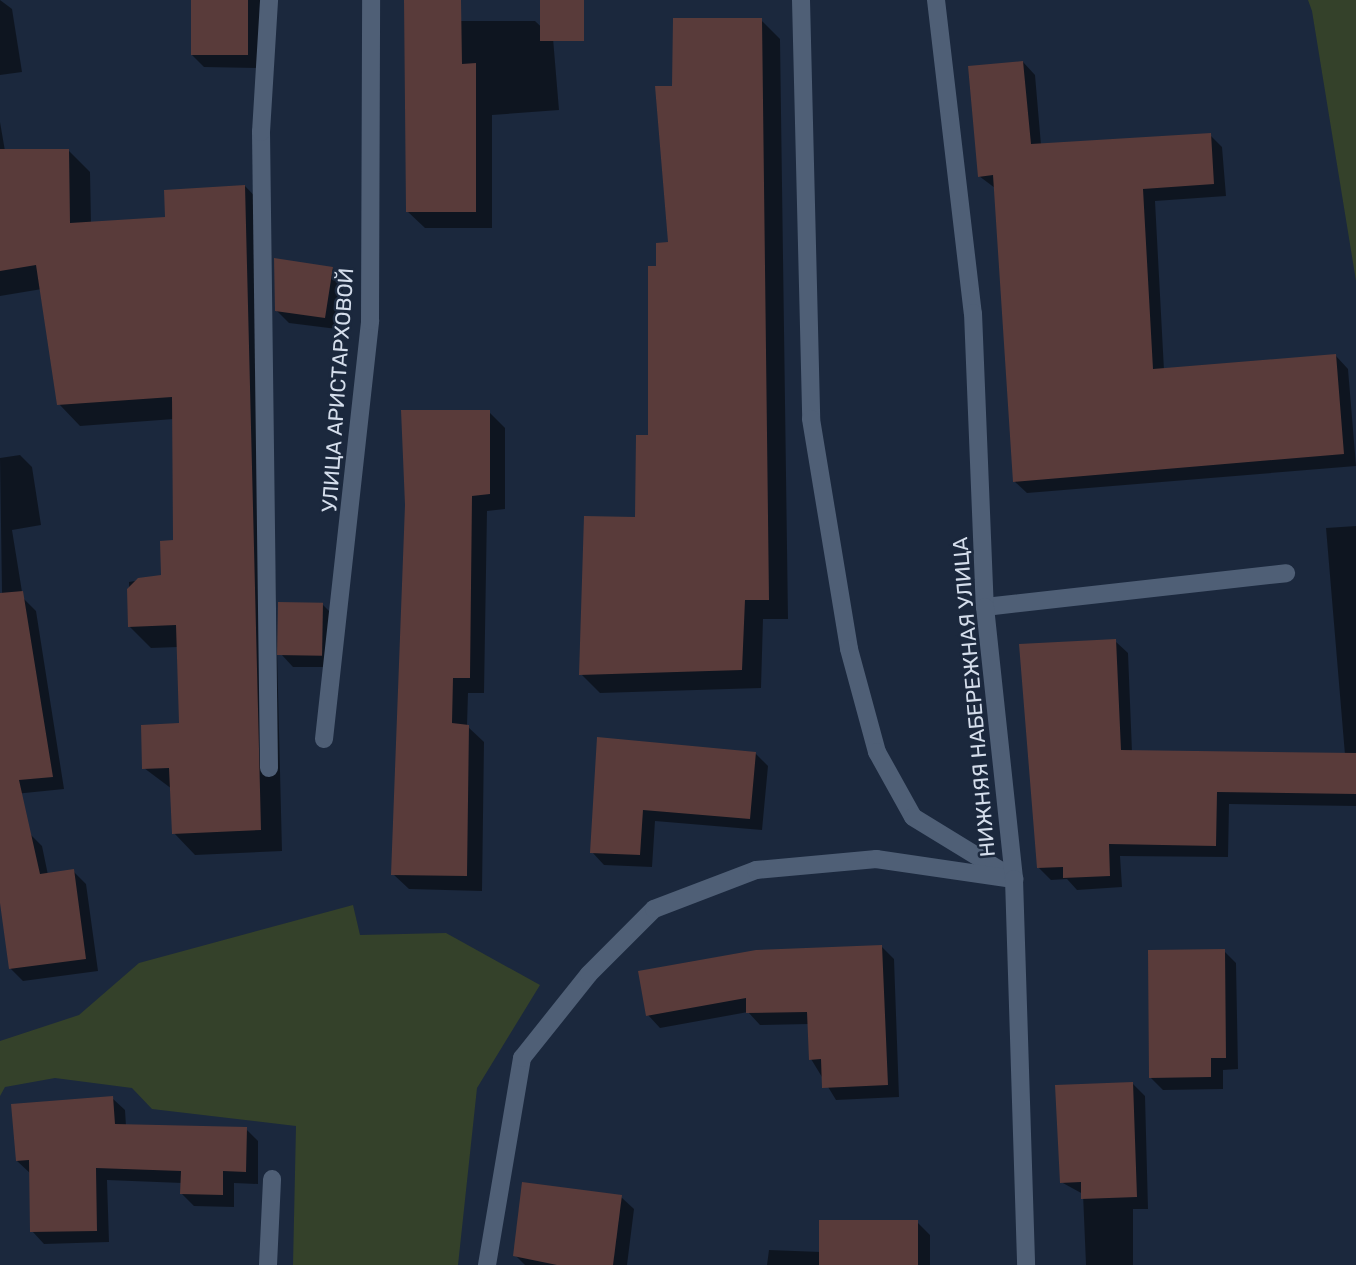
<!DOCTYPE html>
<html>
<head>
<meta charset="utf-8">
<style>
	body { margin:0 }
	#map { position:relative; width:1356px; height:1265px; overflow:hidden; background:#1b283d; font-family:Rubik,sans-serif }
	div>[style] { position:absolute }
	.green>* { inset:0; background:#34412a }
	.shadow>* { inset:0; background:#0007 }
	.building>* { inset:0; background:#593b3a; transform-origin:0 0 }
	.service>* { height:18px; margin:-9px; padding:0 9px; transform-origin:9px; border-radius:9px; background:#4f5f76 }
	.minor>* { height:18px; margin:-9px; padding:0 9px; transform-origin:9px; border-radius:9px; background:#4f5f76 }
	span { translate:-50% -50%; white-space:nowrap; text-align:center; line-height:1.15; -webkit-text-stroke:5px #1b283d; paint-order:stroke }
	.street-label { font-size:21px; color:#d4ddeb }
</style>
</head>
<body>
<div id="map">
	<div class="green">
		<i style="clip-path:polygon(1308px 0,1356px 0,1356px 281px,1312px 11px)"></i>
		<i style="clip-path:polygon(353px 905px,360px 935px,446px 933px,540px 985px,477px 1088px,458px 1265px,293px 1265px,296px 1126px,152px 1109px,132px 1088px,55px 1078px,5px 1087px,0 1096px,0 1041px,79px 1015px,139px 963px)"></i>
	</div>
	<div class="shadow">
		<i style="clip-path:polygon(0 0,12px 9px,22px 72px,0 75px)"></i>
		<i style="clip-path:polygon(193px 0,260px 0,259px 68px,204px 67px,192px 55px)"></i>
		<i style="clip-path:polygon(761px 20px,780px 39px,788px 619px,763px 619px,761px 688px,600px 693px,581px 674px,637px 519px,649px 437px)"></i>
		<i style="clip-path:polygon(406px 21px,535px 21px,553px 38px,559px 110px,492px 115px,492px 228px,425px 228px,407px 211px)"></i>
		<i style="clip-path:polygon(1023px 62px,1035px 75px,1041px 145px,1210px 135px,1222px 147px,1226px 196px,1155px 201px,1164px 370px,1336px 356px,1348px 369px,1356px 466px,1027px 493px,1014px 481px,995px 188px,979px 176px)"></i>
		<i style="clip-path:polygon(0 122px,5px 151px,69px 151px,90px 172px,91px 224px,167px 219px,245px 186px,266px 208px,282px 851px,195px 855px,174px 833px,172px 789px,144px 768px,181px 725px,178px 647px,151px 648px,130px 627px,129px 582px,163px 576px,175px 542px,174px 419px,80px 426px,59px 404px,42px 289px,0 296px)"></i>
		<i style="clip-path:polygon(332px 268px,344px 281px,337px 329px,289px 323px,276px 310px)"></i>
		<i style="clip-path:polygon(489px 412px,505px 428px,505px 509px,487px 511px,484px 693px,468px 693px,467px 726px,484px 742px,482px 891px,409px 889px,393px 874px)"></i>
		<i style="clip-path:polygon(20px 455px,32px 467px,41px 525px,12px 530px,23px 598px,36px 611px,64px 789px,5px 795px,0 458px)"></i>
		<i style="clip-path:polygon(1356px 526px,1356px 806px,1229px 804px,1228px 857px,1120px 856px,1122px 887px,1077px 890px,1067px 879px,1051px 880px,1038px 867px,1115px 641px,1128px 653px,1132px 752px,1345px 755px,1326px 528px)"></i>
		<i style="clip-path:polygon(322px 604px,335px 617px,333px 667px,293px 667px,281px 654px)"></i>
		<i style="clip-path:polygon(598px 739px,755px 753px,768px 766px,762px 830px,655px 821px,652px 867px,604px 865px,592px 852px)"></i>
		<i style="clip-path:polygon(30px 834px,42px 846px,48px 875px,73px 871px,86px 884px,98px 971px,23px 981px,11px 969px,0 838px)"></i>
		<i style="clip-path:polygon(882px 947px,894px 959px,899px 1097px,836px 1100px,811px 1059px,809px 1024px,760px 1025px,748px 1012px,660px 1028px,648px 1015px)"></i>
		<i style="clip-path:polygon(1224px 951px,1236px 963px,1238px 1069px,1223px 1070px,1223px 1089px,1163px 1090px,1151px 1078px)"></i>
		<i style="clip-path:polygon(1133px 1084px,1145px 1096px,1148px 1209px,1133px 1209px,1133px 1265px,1086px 1265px,1083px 1194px,1061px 1182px)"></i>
		<i style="clip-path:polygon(112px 1098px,125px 1110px,126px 1126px,246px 1129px,258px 1141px,258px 1184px,234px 1183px,234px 1207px,194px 1206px,182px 1194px,182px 1183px,107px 1180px,109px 1242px,44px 1244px,32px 1231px,31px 1174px,17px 1161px)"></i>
		<i style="clip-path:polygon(621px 1197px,634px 1209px,627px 1265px,525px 1265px,515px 1255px)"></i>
		<i style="clip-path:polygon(917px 1222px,930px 1235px,930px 1265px,767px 1265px,769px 1250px,821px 1252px)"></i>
	</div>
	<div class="building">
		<i style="left:191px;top:0;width:57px;height:55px"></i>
		<i style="clip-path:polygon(404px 0,461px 0,462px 64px,476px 63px,476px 212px,406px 212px)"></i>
		<i style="left:540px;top:0;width:44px;height:41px"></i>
		<i style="clip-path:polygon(673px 18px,762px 18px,769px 600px,745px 600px,742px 670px,579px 675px,584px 516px,635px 517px,636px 435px,648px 435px,648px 266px,656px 266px,656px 243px,668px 242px,655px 86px,672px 86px)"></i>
		<i style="clip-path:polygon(1023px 61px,1031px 144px,1211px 133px,1214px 184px,1143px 189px,1153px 369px,1336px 354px,1344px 454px,1013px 482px,993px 175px,978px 177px,968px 66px)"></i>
		<i style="clip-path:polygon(0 149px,69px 149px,70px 223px,165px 217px,164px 190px,245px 185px,261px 830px,172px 834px,169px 768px,142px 769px,141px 725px,179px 723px,176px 625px,128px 627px,127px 589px,138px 578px,161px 575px,160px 541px,173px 540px,172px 397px,57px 405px,36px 265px,0 271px)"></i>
		<i style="clip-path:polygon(274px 258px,333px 267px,325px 318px,275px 311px)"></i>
		<i style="clip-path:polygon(401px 410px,490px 410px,490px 494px,472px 496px,470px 678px,453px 678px,452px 723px,469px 725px,467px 876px,391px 875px,405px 505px)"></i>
		<i style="clip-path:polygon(23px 591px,53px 777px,19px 780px,40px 874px,74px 869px,86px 959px,9px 969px,0 903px,0 593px)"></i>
		<i style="left:278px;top:602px;width:45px;height:53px;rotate:1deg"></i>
		<i style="clip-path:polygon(1116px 639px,1121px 750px,1356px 753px,1356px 794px,1217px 792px,1216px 846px,1109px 844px,1110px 876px,1063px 878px,1063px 867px,1037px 868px,1019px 644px)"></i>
		<i style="clip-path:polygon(597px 737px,756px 752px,750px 819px,643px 810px,640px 855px,590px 853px)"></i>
		<i style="clip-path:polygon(882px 945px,888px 1085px,822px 1088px,821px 1059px,809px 1060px,807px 1012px,746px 1013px,746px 998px,646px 1016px,638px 971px,756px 950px)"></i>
		<i style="clip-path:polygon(1225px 949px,1226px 1058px,1211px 1058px,1211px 1077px,1149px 1078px,1148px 950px)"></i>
		<i style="clip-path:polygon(1133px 1082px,1137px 1197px,1081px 1199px,1081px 1182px,1060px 1183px,1055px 1085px)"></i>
		<i style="clip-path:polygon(113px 1096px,115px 1124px,247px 1127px,246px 1172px,223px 1171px,223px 1195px,180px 1194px,181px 1171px,96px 1168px,97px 1231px,30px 1232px,29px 1160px,16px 1161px,11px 1104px)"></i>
		<i style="clip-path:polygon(522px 1182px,622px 1195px,613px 1265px,557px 1265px,513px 1256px)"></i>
		<i style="left:819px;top:1220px;width:99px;height:45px"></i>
	</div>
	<div class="service">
		<i style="left:801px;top:0;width:419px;rotate:88.6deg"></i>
		<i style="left:811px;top:419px;width:233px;rotate:80.6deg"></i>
		<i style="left:849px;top:649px;width:107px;rotate:74.8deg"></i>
		<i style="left:877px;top:752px;width:74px;rotate:61deg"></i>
		<i style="left:913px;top:817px;width:119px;rotate:31.5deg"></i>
		<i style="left:985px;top:607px;width:303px;rotate:-6.4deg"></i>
		<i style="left:269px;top:768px;width:636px;rotate:-90.72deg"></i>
		<i style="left:261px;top:132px;width:132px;rotate:-86.5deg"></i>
		<i style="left:487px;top:1265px;width:210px;rotate:-80.4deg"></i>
		<i style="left:522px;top:1058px;width:107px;rotate:-51.4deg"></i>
		<i style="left:589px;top:974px;width:92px;rotate:-45deg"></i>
		<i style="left:654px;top:909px;width:109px;rotate:-20.9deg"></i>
		<i style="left:756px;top:870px;width:121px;rotate:-5.2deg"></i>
		<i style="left:876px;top:859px;width:132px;rotate:8.3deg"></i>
	</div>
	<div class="minor">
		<i style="left:936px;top:0;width:315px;rotate:83.3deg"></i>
		<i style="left:973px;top:313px;width:294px;rotate:87.7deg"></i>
		<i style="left:985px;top:607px;width:274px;rotate:83.9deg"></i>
		<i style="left:1014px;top:879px;width:386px;rotate:88.2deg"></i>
		<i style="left:324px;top:739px;width:421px;rotate:-83.7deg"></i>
		<i style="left:370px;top:321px;width:321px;rotate:-89.8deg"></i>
		<i style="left:268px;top:1265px;width:86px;rotate:-87.3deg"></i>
	</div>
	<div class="street-label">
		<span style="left:338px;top:390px;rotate:-86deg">УЛИЦА АРИСТАРХОВОЙ</span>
		<span style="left:974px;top:697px;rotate:-95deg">НИЖНЯЯ НАБЕРЕЖНАЯ УЛИЦА</span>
	</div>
</div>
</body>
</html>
